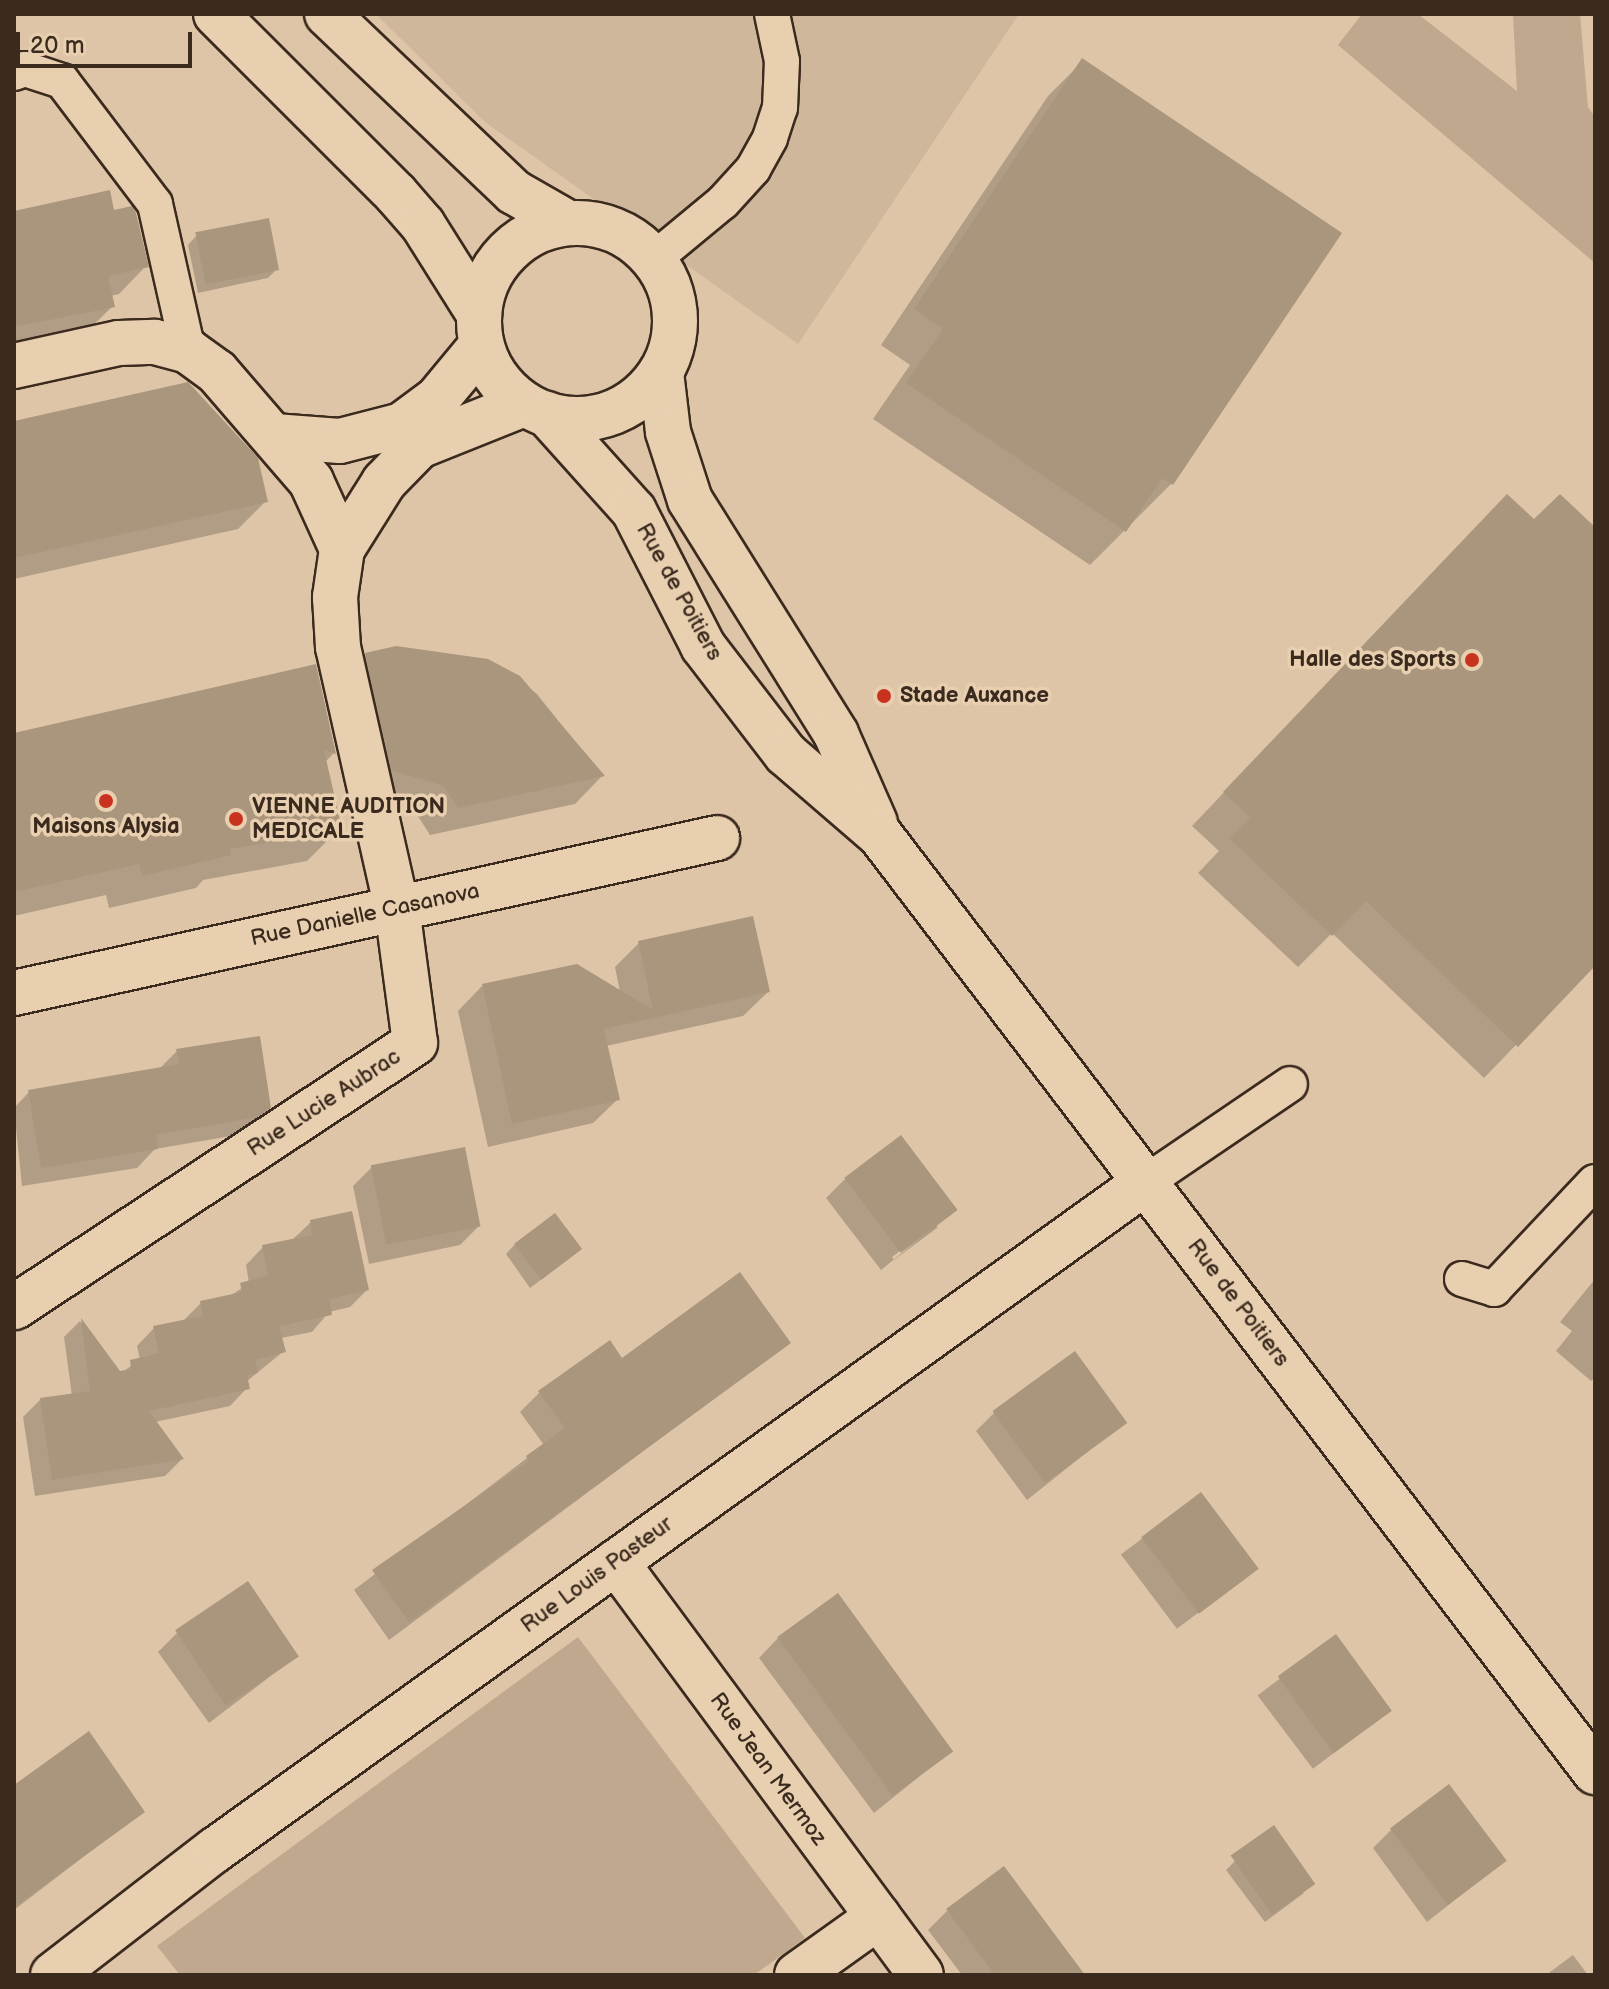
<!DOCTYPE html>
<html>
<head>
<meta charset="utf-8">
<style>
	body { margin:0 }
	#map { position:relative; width:1609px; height:1989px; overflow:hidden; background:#dec5a7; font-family:"Balsamiq Sans",sans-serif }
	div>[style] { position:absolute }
	.built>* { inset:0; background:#ceb79a }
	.green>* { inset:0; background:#bfa88e }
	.shadow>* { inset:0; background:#0003; transform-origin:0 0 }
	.building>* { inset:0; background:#aa957d; transform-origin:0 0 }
	.roads { filter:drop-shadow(2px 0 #3b2a1e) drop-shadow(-2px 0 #3b2a1e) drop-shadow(0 2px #3b2a1e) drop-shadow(0 -2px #3b2a1e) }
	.lane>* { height:34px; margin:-17px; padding:0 17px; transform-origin:17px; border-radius:17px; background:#e8cfb0 }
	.street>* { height:44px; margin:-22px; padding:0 22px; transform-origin:22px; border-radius:22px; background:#e8cfb0 }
	.secondary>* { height:44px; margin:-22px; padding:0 22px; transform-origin:22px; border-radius:22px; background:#e8cfb0 }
	.secondary>.ring { margin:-22px; padding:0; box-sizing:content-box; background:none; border:44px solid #e8cfb0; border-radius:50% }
	.dots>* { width:22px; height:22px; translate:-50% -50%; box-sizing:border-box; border:4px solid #e8cfb0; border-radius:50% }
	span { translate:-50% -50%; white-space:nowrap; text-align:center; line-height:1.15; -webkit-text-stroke:7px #e8cfb0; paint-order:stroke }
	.street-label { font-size:22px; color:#3b2a1e }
	.poi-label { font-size:22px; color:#3b2a1e; font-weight:700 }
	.right { translate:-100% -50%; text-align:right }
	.left { translate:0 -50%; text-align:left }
	.frame { position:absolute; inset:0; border:16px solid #3b2a1e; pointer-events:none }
	.scale { position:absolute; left:16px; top:32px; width:176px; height:36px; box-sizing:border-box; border:4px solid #3b2a1e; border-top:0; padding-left:10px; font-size:24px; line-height:28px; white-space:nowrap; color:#3b2a1e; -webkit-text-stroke:6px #e8cfb0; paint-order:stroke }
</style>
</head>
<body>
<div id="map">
	<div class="built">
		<i style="clip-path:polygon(376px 14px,1019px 14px,798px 344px,485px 122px)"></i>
	</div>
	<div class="green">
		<i style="clip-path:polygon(1362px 14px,1418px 14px,1517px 91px,1513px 14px,1580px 14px,1588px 107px,1595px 117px,1595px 263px,1338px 45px)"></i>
		<i style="clip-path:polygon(578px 1637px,805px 1938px,754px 1975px,180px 1975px,157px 1946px)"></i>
	</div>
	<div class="shadow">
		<i style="clip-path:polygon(1083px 61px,1171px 484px,1090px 565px,873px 419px,910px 365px,881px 345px,1048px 96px)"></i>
		<i style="clip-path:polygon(14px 213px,113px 213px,146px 266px,119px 294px,110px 296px,113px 306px,85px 333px,14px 349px)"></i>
		<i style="clip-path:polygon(197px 235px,277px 269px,268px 278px,198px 293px,188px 245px)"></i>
		<i style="clip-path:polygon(14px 423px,266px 501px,238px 529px,14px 579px)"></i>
		<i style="clip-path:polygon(1534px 522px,1595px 530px,1595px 963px,1484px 1078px,1332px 933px,1298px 967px,1198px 873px,1219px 851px,1192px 826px,1474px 529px)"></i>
		<i style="clip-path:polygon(366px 655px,506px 670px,537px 694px,602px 776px,575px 804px,430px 835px,416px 813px,364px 798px,338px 683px)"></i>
		<i style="clip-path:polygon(315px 667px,334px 753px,325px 762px,340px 828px,307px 861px,203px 880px,196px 888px,109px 908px,106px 895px,14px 916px,14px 735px)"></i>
		<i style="clip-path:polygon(639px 943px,768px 992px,743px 1016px,606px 1046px,618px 1099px,593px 1123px,488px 1147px,458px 1011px,482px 986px,620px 992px,615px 967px)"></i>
		<i style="clip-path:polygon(177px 1051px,269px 1107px,237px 1135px,155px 1149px,137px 1168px,22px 1186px,14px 1108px,29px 1092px,159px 1069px)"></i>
		<i style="clip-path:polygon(372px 1167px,479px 1226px,460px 1245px,369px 1264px,353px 1186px)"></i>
		<i style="clip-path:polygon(evenodd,845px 1179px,955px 1210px,881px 1270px,826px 1198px,845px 1179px,937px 1223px,937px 1228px,894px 1260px,892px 1257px,937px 1223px)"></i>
		<i style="clip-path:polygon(311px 1222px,367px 1290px,350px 1307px,329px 1312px,312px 1332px,281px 1338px,284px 1351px,246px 1382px,247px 1388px,230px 1406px,155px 1422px,182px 1459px,165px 1476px,35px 1496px,23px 1417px,40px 1400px,72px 1396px,64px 1337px,80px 1321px,119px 1374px,140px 1360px,137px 1346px,154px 1328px,184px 1320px,201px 1303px,229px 1297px,249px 1283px,246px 1265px,263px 1247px,293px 1239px)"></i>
		<i style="clip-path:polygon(515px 1244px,570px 1258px,530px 1288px,506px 1254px)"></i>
		<i style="clip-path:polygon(1595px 1279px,1595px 1377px,1591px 1381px,1556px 1351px,1572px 1331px,1560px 1322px)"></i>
		<i style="clip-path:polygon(789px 1343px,389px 1640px,354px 1590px,544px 1445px,520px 1412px,539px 1393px,622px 1360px)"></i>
		<i style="clip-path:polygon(994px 1413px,1125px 1422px,1027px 1500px,976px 1431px)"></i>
		<i style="left:1200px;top:1495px;width:93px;height:99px;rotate:53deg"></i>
		<i style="clip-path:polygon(177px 1633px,297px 1656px,209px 1723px,158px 1652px)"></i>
		<i style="left:1335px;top:1637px;width:92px;height:97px;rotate:53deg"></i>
		<i style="clip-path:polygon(778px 1638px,951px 1751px,874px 1813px,759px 1658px)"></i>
		<i style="clip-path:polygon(14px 1787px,142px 1812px,14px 1910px)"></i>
		<i style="clip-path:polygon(1392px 1829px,1504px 1861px,1427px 1922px,1373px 1848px)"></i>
		<i style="clip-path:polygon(1235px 1861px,1304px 1893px,1265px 1922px,1226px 1870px)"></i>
		<i style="clip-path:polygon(947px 1911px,1083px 1975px,962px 1975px,928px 1930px)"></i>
		<i style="clip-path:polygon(1573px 1955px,1588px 1975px,1546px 1975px)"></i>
	</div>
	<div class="building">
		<i style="clip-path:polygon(1082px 58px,1342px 233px,1173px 485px,1162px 478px,1126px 532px,906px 383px,943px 329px,914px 309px)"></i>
		<i style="clip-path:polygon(110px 190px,114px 210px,132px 206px,136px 213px,149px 267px,108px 276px,115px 307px,14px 327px,14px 211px)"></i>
		<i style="left:269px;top:218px;width:53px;height:75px;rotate:79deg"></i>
		<i style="clip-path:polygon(188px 382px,258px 458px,268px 502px,14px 558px,14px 421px)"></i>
		<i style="clip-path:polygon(1507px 494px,1534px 519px,1560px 494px,1595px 527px,1595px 966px,1518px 1047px,1366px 901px,1332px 936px,1230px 839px,1250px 817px,1223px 792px)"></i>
		<i style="clip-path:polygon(396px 646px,488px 659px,520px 676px,605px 776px,458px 808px,444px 786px,391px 770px,365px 653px)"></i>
		<i style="clip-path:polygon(316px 664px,336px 754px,324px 750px,342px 829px,230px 849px,231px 855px,142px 876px,139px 864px,14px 892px,14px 733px)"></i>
		<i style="clip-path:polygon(753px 916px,770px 992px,604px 1029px,620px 1100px,512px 1124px,482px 984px,577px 964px,653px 1010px,638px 941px)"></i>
		<i style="clip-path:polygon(260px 1036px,271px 1108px,258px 1117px,156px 1135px,158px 1149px,41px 1168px,28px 1090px,179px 1064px,176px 1049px)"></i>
		<i style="left:901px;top:1135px;width:94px;height:71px;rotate:53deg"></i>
		<i style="left:465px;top:1147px;width:81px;height:96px;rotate:79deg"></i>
		<i style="clip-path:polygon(352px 1211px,369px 1290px,329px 1299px,332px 1315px,279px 1326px,286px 1352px,255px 1360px,258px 1373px,247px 1375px,250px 1389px,149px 1411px,184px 1459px,52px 1480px,40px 1398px,90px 1391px,81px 1318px,120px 1371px,131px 1369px,130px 1360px,159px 1353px,153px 1326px,203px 1316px,200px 1301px,242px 1292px,240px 1283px,268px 1275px,262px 1245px,312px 1235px,310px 1220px)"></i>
		<i style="left:555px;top:1213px;width:45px;height:51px;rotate:53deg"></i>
		<i style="clip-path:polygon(740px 1272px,791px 1343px,409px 1622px,372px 1570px,529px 1461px,526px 1456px,565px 1428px,538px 1391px,610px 1340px,622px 1358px)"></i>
		<i style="left:1075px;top:1351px;width:89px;height:102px;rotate:54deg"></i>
		<i style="left:1201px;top:1492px;width:96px;height:75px;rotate:53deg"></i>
		<i style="left:248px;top:1581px;width:91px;height:88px;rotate:56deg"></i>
		<i style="left:838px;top:1593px;width:196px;height:75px;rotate:54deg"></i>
		<i style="left:1336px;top:1634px;width:95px;height:72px;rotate:54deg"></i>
		<i style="clip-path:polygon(89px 1731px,145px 1812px,14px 1907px,14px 1785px)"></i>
		<i style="left:1449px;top:1784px;width:96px;height:74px;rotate:53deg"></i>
		<i style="left:1274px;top:1825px;width:72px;height:53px;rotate:55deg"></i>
		<i style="clip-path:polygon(1004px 1866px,1085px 1975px,995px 1975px,946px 1909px)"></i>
	</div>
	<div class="roads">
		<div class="lane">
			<i style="left:14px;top:73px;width:12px;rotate:-20deg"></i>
			<i style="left:25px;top:69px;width:39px;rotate:18deg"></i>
			<i style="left:62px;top:81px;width:154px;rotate:52.9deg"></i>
			<i style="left:155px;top:204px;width:151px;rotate:77.3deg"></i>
			<i style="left:654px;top:259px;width:89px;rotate:-39.6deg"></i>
			<i style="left:723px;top:202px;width:45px;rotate:-47.7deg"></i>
			<i style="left:753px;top:169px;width:35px;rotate:-61deg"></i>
			<i style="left:770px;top:138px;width:32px;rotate:-72deg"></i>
			<i style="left:780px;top:108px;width:47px;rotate:-87.6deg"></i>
			<i style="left:782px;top:61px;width:48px;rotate:-102deg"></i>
			<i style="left:1146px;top:1182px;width:174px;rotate:-34.2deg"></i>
			<i style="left:1462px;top:1279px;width:34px;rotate:17deg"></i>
			<i style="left:1494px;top:1289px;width:147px;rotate:-46.7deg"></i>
		</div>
		<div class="street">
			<i style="left:14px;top:366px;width:107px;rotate:-12.4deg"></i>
			<i style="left:119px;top:343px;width:36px;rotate:-2deg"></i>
			<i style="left:155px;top:342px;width:34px;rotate:15deg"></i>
			<i style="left:188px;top:351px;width:36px;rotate:36deg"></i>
			<i style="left:217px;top:372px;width:144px;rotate:49.2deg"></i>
			<i style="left:311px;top:481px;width:75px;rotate:65.5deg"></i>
			<i style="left:342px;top:549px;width:49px;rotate:98.3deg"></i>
			<i style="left:335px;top:597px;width:50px;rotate:86.6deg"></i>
			<i style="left:338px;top:647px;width:268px;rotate:77.3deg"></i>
			<i style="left:397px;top:908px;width:136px;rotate:82.4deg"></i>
			<i style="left:415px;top:1043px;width:480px;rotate:146.6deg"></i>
			<i style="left:274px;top:436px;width:66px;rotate:4.3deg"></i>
			<i style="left:340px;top:441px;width:64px;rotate:-14.5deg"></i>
			<i style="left:402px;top:425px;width:44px;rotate:-36.6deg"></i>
			<i style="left:437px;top:399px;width:69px;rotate:-50.3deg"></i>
			<i style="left:342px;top:549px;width:79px;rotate:-57.9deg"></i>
			<i style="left:384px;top:482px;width:50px;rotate:-45.8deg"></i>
			<i style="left:419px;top:446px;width:113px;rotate:-21.8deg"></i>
			<i style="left:14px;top:993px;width:720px;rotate:-12.43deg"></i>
			<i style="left:616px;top:1562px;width:513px;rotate:53.55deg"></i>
			<i style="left:53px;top:1975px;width:205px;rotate:-37.7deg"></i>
			<i style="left:215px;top:1850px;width:1146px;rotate:-35.66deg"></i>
			<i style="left:797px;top:1975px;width:100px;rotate:-35.6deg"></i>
		</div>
		<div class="secondary">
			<i style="left:216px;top:14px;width:255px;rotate:45deg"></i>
			<i style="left:396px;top:194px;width:41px;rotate:48.9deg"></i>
			<i style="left:423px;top:225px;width:105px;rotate:57.8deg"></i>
			<i style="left:327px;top:14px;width:258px;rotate:43.6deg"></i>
			<i style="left:514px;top:192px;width:62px;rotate:29.9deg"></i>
			<i class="ring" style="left:479px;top:223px;width:152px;height:152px"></i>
			<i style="left:661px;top:372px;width:60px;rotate:83.3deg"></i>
			<i style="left:668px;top:432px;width:71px;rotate:72.1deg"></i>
			<i style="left:690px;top:500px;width:276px;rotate:58deg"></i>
			<i style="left:836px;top:734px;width:97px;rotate:66.3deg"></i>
			<i style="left:547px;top:414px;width:130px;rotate:48.1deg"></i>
			<i style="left:634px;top:511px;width:152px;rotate:62.9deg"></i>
			<i style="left:703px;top:646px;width:136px;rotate:52.5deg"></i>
			<i style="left:786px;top:754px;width:124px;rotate:40.8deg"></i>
			<i style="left:880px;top:835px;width:1179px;rotate:52.65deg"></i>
		</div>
	</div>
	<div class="dots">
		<i style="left:1472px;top:660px;background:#c8321e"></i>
		<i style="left:884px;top:696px;background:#c8321e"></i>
		<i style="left:106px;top:801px;background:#c8321e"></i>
		<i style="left:236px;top:819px;background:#c8321e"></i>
	</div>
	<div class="street-label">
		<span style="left:679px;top:592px;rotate:61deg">Rue de Poitiers</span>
		<span style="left:365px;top:915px;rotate:-12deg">Rue Danielle Casanova</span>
		<span style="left:324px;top:1103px;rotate:-33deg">Rue Lucie Aubrac</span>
		<span style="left:1238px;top:1303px;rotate:53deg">Rue de Poitiers</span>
		<span style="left:597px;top:1575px;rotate:-36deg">Rue Louis Pasteur</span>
		<span style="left:768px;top:1769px;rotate:54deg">Rue Jean Mermoz</span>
	</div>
	<div class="poi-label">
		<span class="right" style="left:1456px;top:660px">Halle des Sports</span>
		<span class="left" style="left:900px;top:696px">Stade Auxance</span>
		<span class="left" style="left:252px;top:819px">VIENNE AUDITION<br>MEDICALE</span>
		<span style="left:106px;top:827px">Maisons Alysia</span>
	</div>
	<div class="frame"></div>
	<div class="scale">20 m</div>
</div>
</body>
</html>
